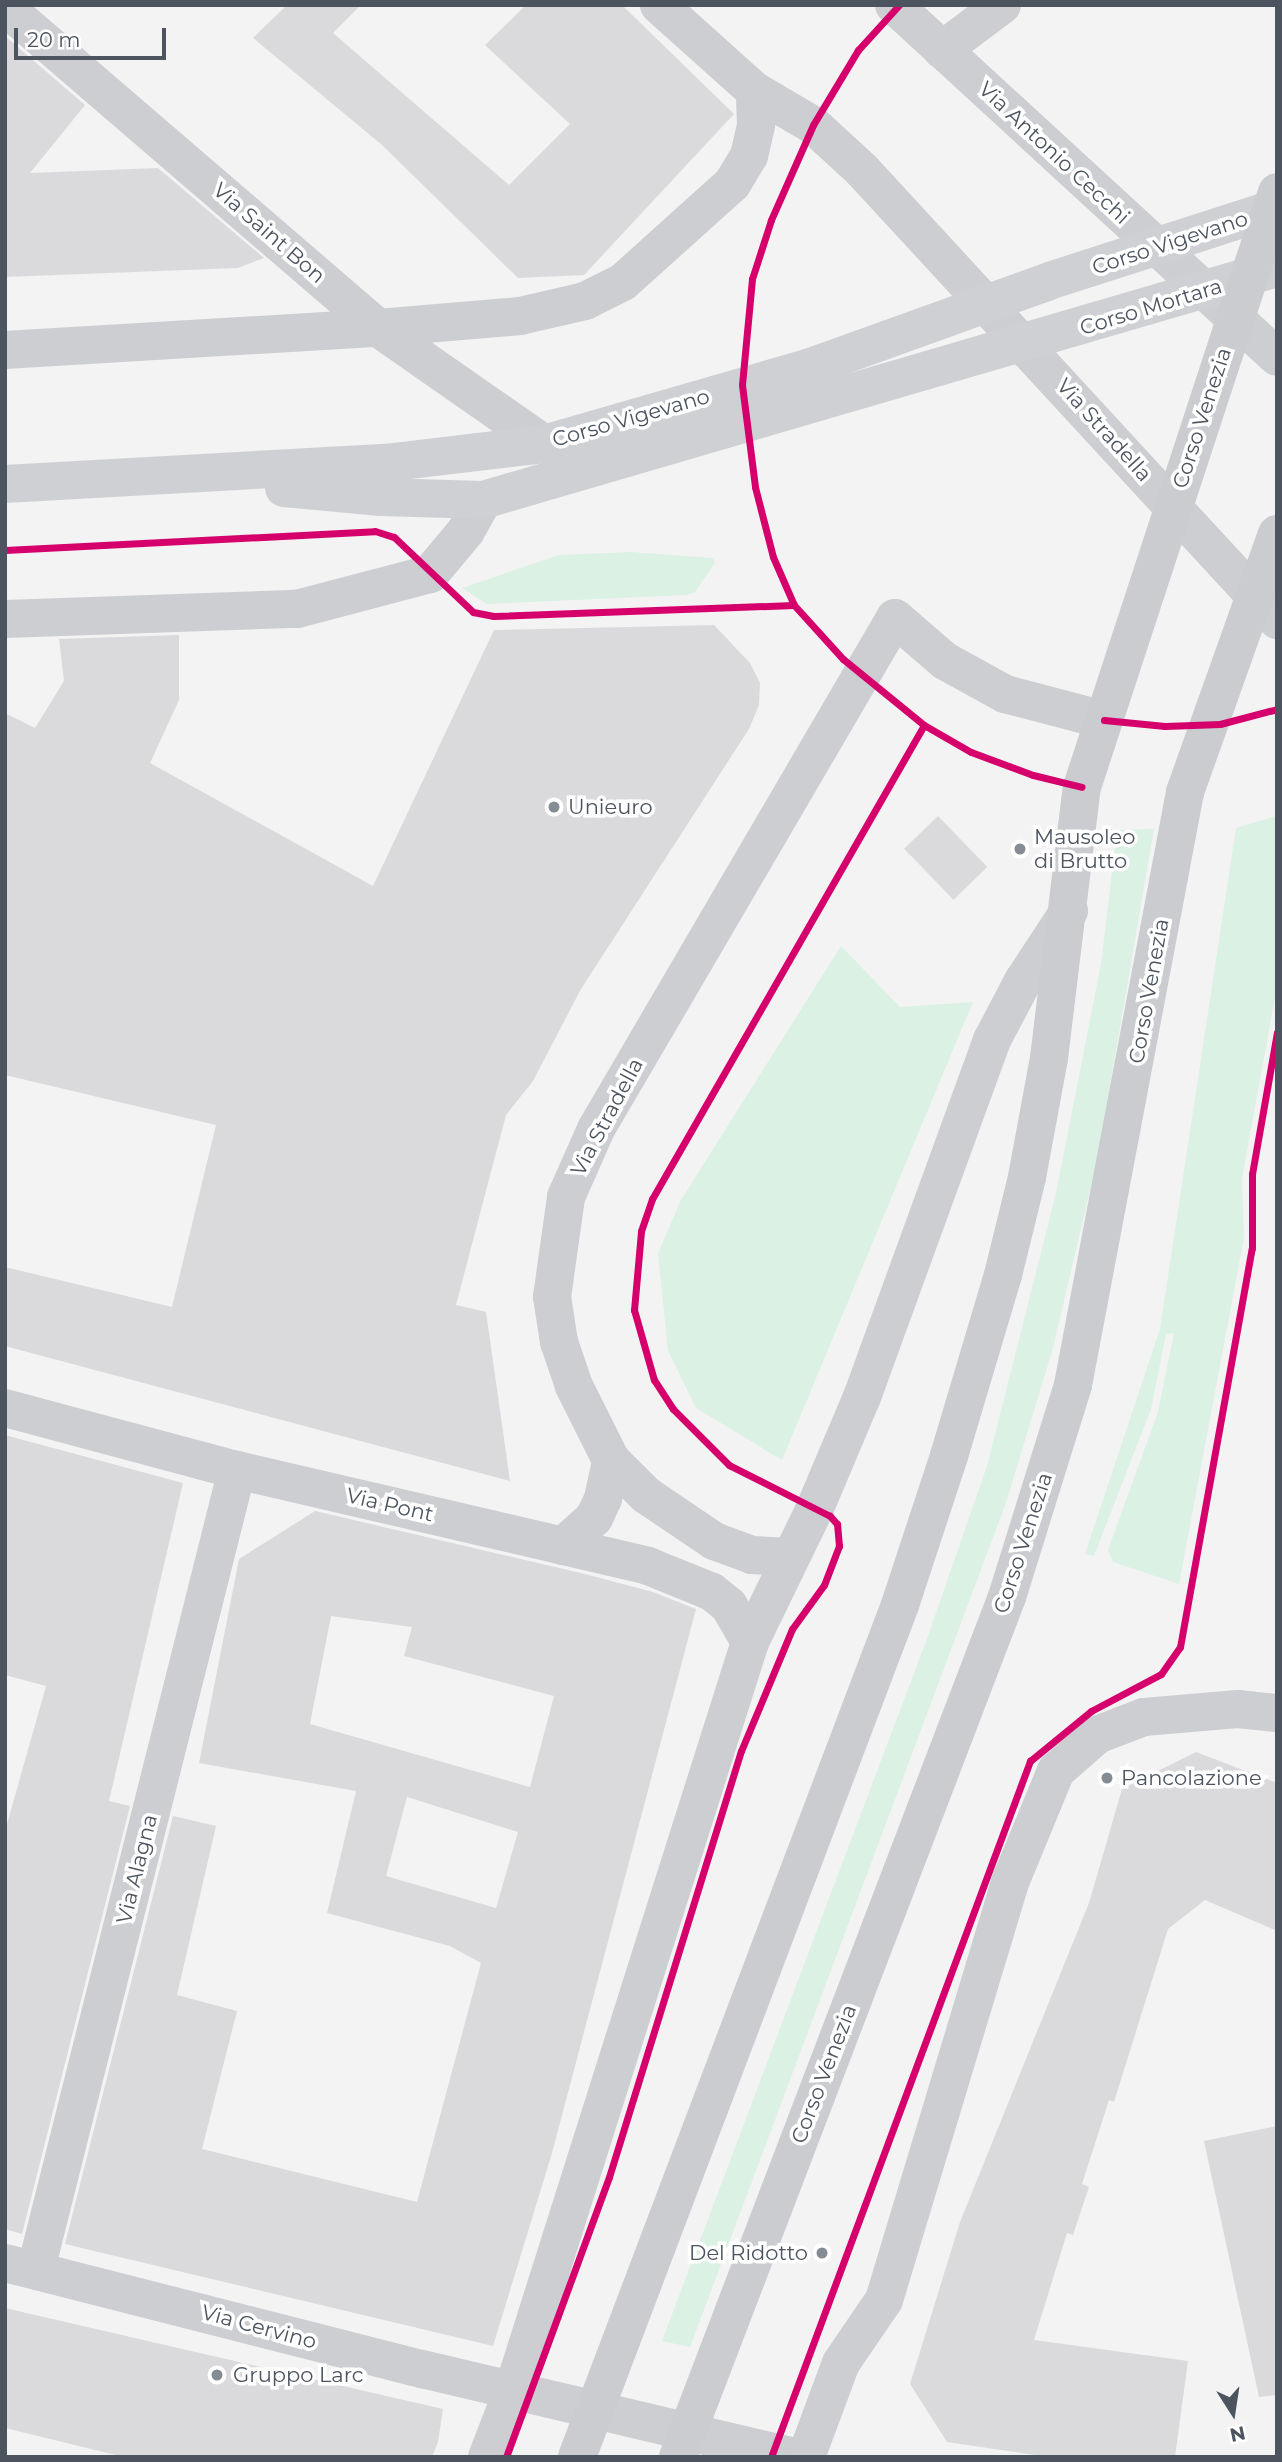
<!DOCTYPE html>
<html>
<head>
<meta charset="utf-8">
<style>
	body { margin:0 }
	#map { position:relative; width:1282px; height:2462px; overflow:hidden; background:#f4f3f3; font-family:Montserrat,sans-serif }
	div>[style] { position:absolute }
	.green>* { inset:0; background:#daf1e4 }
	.building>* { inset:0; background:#dadadc; transform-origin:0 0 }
	.minor>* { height:38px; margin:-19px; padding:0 19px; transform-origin:19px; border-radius:19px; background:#cdced1 }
	.tertiary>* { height:38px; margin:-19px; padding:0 19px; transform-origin:19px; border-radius:19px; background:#cdced1 }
	.secondary>* { height:38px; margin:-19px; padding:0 19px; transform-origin:19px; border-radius:19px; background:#cfd0d3 }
	.primary>* { height:38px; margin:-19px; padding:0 19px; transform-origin:19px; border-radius:19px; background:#caccd0 }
	.cycleway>* { height:7px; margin:-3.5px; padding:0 3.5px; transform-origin:3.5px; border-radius:3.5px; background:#d6006c }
	.dots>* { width:19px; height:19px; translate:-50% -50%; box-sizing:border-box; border:4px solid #fff; border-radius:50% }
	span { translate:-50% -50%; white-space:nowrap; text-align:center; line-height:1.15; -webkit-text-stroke:7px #fff; paint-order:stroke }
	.street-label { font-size:21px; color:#4b545f }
	.poi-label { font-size:21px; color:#4b545f }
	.left { translate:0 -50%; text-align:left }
	.right { translate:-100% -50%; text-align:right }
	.frame { position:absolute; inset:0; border:7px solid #4b545f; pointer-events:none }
	.north { position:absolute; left:1198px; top:2378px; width:70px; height:70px; -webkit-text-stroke:5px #fff; paint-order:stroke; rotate:168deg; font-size:19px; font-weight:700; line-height:28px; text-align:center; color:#4b545f }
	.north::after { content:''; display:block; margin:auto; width:24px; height:32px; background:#4b545f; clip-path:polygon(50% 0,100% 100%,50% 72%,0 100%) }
	.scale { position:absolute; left:14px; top:28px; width:152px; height:32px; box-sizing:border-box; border:4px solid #4b545f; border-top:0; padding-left:9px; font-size:21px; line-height:24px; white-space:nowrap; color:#4b545f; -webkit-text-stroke:5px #fff; paint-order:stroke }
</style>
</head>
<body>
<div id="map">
	<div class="green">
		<i style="clip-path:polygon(631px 552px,713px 558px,715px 563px,695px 592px,686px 595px,487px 604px,462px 588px,559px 555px)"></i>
		<i style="clip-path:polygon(1276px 816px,1277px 986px,1242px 1179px,1244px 1238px,1179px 1584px,1113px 1562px,1108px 1550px,1158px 1412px,1174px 1333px,1166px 1334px,1151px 1409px,1094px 1556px,1085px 1554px,1160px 1329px,1236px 828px)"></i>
		<i style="clip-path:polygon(1154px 829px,1098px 1156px,1053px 1348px,1006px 1503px,690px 2347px,662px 2341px,928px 1636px,987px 1466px,1056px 1193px,1101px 964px,1117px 830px)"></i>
		<i style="clip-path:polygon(841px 946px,900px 1007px,973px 1002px,782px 1460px,696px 1408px,668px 1351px,658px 1253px,681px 1200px)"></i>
	</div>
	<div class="building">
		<i style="clip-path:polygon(287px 5px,361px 5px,333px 33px,509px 185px,570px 124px,485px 45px,526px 5px,622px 5px,734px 114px,584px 275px,518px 278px,382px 145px,253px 38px)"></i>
		<i style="clip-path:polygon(5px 36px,85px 105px,30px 173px,158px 168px,264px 258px,238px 268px,5px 277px)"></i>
		<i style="clip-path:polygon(714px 625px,750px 663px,760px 683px,759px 705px,749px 729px,581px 989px,533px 1081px,506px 1115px,456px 1305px,486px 1312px,510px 1481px,5px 1346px,5px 1267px,172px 1307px,216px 1125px,5px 1075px,5px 713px,35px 728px,64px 681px,59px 639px,179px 635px,179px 700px,150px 763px,373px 886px,494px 630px)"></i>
		<i style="left:938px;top:816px;width:71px;height:47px;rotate:46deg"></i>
		<i style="clip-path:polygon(5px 1435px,183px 1483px,109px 1801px,130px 1806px,22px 2234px,5px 2229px,5px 1831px,46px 1686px,5px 1675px)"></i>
		<i style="clip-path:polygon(evenodd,315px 1511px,585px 1574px,653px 1592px,696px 1609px,552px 2153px,493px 2346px,65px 2244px,173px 1816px,216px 1826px,177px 1995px,237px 2011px,202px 2149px,417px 2202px,481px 1963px,450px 1946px,327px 1913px,356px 1791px,199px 1763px,239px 1559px,315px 1511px,331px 1616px,412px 1627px,404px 1656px,554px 1696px,530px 1787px,310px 1724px,331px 1616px,315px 1511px,407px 1797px,518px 1832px,496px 1908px,386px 1876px,407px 1797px)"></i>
		<i style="clip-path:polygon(1196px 1752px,1277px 1783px,1277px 1931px,1205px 1900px,1168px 1929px,1114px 2102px,1109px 2100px,1082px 2184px,1089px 2187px,1073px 2235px,1067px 2233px,1034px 2340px,1188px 2361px,1175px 2457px,1049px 2457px,947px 2442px,910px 2384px,960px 2222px,1089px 1903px,1122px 1789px)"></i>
		<i style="clip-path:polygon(1277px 2126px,1277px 2395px,1259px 2397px,1204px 2141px)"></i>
		<i style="clip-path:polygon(5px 2308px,443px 2409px,438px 2442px,432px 2457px,124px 2457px,5px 2428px)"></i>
	</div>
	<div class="minor">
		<i style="left:5px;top:7px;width:492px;rotate:40.7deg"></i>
		<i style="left:378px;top:328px;width:203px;rotate:34.9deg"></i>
		<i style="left:942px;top:50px;width:75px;rotate:-36.9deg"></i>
		<i style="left:5px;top:350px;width:374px;rotate:-3.4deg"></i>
		<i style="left:378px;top:328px;width:143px;rotate:-4.8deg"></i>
		<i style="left:520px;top:316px;width:67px;rotate:-13deg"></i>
		<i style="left:585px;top:301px;width:42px;rotate:-26.6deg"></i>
		<i style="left:623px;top:282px;width:147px;rotate:-42deg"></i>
		<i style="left:732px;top:184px;width:33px;rotate:-59deg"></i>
		<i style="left:749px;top:156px;width:31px;rotate:-77deg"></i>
		<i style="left:756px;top:126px;width:35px;rotate:-92deg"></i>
		<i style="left:5px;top:619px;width:292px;rotate:-2deg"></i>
		<i style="left:297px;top:609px;width:138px;rotate:-14.7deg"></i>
		<i style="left:430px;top:574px;width:56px;rotate:-50.1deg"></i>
		<i style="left:466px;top:531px;width:35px;rotate:-61deg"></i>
		<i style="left:5px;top:1408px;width:240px;rotate:15deg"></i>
		<i style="left:237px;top:1470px;width:422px;rotate:13.1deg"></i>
		<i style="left:648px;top:1566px;width:69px;rotate:22.1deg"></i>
		<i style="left:712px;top:1592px;width:22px;rotate:39deg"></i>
		<i style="left:729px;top:1606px;width:42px;rotate:59.7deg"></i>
		<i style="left:563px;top:1546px;width:42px;rotate:-42.1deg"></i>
		<i style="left:594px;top:1518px;width:21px;rotate:-65deg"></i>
		<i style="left:603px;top:1499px;width:40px;rotate:-78deg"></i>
		<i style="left:790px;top:1557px;width:38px;rotate:-177deg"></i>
		<i style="left:752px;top:1555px;width:40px;rotate:-159.8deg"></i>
		<i style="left:714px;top:1541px;width:82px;rotate:-145.9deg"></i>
		<i style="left:646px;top:1495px;width:49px;rotate:-135deg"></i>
		<i style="left:611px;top:1460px;width:83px;rotate:-116.6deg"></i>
		<i style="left:574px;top:1386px;width:46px;rotate:-108.8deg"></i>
		<i style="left:559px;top:1342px;width:46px;rotate:-98.8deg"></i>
		<i style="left:552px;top:1297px;width:101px;rotate:-82deg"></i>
		<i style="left:566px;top:1197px;width:74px;rotate:-66.2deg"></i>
		<i style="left:596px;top:1129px;width:592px;rotate:-59.67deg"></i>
		<i style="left:895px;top:618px;width:66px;rotate:40.7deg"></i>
		<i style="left:945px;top:661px;width:68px;rotate:28.8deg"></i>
		<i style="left:1005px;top:694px;width:102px;rotate:14.7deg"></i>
		<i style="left:5px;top:2263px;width:430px;rotate:14.3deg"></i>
		<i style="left:422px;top:2369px;width:383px;rotate:13.3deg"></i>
		<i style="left:36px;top:2269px;width:824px;rotate:-75.88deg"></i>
		<i style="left:487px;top:2457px;width:72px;rotate:-68.8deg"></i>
		<i style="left:513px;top:2390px;width:785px;rotate:-72.42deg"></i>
		<i style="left:750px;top:1642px;width:149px;rotate:-64.1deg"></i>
		<i style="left:815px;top:1508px;width:121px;rotate:-67.1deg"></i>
		<i style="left:862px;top:1397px;width:380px;rotate:-70deg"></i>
		<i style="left:992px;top:1040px;width:67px;rotate:-62.3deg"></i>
		<i style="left:1023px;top:981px;width:84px;rotate:-56.7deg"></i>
		<i style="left:806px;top:2457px;width:100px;rotate:-69.6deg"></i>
		<i style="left:841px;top:2363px;width:76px;rotate:-55.7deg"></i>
		<i style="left:884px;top:2300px;width:439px;rotate:-73.2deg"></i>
		<i style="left:1011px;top:1880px;width:118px;rotate:-67.6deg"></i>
		<i style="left:1056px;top:1771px;width:55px;rotate:-41.3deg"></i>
		<i style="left:1097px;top:1735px;width:50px;rotate:-21deg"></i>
		<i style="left:1144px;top:1717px;width:94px;rotate:-4.9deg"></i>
		<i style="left:1238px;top:1709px;width:39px;rotate:6deg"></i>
	</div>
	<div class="tertiary">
		<i style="left:659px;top:5px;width:129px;rotate:41.9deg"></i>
		<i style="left:755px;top:91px;width:67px;rotate:30.4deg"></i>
		<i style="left:813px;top:125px;width:67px;rotate:42.6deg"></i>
		<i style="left:862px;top:170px;width:612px;rotate:47.32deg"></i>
		<i style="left:894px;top:5px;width:520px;rotate:42.58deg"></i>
	</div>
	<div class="secondary">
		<i style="left:5px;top:484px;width:381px;rotate:-3.2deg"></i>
		<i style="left:385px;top:463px;width:160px;rotate:-6.8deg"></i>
		<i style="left:544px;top:444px;width:275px;rotate:-16.1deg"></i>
		<i style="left:808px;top:368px;width:256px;rotate:-19.8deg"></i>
		<i style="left:1049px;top:281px;width:239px;rotate:-17.8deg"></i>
		<i style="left:284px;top:488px;width:97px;rotate:5.3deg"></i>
		<i style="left:381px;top:497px;width:102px;rotate:1.7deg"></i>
		<i style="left:483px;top:500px;width:827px;rotate:-16.29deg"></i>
	</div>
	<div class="primary">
		<i style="left:577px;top:2457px;width:911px;rotate:-69.24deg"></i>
		<i style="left:900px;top:1605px;width:157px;rotate:-71.8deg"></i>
		<i style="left:949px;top:1456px;width:189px;rotate:-73.4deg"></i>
		<i style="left:1003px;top:1275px;width:101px;rotate:-76.2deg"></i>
		<i style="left:1027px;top:1177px;width:121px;rotate:-79.5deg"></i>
		<i style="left:1049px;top:1058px;width:273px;rotate:-83.1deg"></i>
		<i style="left:1082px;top:787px;width:626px;rotate:-71.85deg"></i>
		<i style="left:678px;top:2457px;width:921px;rotate:-69.07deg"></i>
		<i style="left:1007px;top:1597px;width:222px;rotate:-72.7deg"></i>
		<i style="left:1073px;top:1385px;width:603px;rotate:-79.3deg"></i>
		<i style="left:1185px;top:792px;width:274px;rotate:-70.4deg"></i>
	</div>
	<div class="cycleway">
		<i style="left:899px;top:5px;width:61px;rotate:132.3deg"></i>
		<i style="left:858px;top:50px;width:87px;rotate:121deg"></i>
		<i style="left:813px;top:125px;width:104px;rotate:113.9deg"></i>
		<i style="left:771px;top:220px;width:62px;rotate:107.9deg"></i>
		<i style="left:752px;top:279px;width:106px;rotate:95.4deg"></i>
		<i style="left:742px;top:385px;width:103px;rotate:82.7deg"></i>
		<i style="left:755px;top:487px;width:72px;rotate:75.6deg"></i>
		<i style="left:773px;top:557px;width:52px;rotate:66.4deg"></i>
		<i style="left:794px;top:605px;width:73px;rotate:47.8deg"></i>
		<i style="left:843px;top:659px;width:104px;rotate:39.2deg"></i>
		<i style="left:924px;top:725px;width:54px;rotate:29.9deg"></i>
		<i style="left:971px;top:752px;width:66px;rotate:20.4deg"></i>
		<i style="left:1033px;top:775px;width:50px;rotate:13.8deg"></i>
		<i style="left:5px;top:550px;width:370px;rotate:-2.9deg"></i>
		<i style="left:375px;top:531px;width:20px;rotate:18deg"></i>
		<i style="left:394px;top:537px;width:109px;rotate:43.5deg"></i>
		<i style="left:473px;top:612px;width:21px;rotate:11deg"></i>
		<i style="left:494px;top:616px;width:300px;rotate:-2.1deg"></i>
		<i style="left:1104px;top:720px;width:61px;rotate:5.6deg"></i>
		<i style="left:1165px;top:726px;width:55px;rotate:-2.1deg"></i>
		<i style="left:1220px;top:724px;width:59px;rotate:-14.7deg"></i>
		<i style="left:506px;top:2457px;width:298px;rotate:-69.8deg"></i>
		<i style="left:609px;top:2177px;width:446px;rotate:-72.8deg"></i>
		<i style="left:741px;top:1751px;width:132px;rotate:-67.3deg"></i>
		<i style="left:792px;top:1629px;width:54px;rotate:-54deg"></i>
		<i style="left:824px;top:1585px;width:42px;rotate:-69deg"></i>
		<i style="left:839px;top:1546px;width:22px;rotate:-95deg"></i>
		<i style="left:837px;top:1524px;width:11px;rotate:-131deg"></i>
		<i style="left:830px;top:1516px;width:113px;rotate:-153.2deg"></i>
		<i style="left:729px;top:1465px;width:79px;rotate:-135deg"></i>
		<i style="left:673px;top:1409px;width:35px;rotate:-123deg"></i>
		<i style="left:654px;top:1380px;width:73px;rotate:-105.9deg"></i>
		<i style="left:634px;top:1310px;width:79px;rotate:-84.9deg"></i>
		<i style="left:641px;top:1231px;width:34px;rotate:-71deg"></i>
		<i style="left:652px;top:1199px;width:546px;rotate:-60.15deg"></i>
		<i style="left:771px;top:2457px;width:743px;rotate:-69.59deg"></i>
		<i style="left:1030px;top:1761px;width:79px;rotate:-39.3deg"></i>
		<i style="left:1091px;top:1711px;width:79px;rotate:-27.9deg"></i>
		<i style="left:1161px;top:1674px;width:33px;rotate:-55deg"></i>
		<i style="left:1180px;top:1647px;width:405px;rotate:-79.8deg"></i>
		<i style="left:1252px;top:1248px;width:74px;rotate:-90deg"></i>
		<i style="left:1252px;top:1174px;width:144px;rotate:-80deg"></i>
	</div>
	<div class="dots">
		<i style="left:554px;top:807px;background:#868c93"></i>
		<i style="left:1020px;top:849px;background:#868c93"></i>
		<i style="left:1107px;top:1778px;background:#868c93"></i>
		<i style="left:822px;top:2253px;background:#868c93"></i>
		<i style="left:217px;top:2375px;background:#868c93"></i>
	</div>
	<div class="street-label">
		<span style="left:1054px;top:153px;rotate:43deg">Via Antonio Cecchi</span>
		<span style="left:269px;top:233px;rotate:41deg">Via Saint Bon</span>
		<span style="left:1170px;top:243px;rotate:-18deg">Corso Vigevano</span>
		<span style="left:1151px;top:307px;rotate:-17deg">Corso Mortara</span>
		<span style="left:631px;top:418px;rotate:-16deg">Corso Vigevano</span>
		<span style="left:1202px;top:418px;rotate:-72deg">Corso Venezia</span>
		<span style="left:1104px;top:430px;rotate:48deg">Via Stradella</span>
		<span style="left:1149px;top:991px;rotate:-80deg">Corso Venezia</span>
		<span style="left:607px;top:1117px;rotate:-62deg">Via Stradella</span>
		<span style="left:390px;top:1505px;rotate:13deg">Via Pont</span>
		<span style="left:1023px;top:1543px;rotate:-72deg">Corso Venezia</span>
		<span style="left:137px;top:1869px;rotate:-76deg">Via Alagna</span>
		<span style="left:824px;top:2074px;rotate:-69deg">Corso Venezia</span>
		<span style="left:259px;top:2327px;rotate:15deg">Via Cervino</span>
	</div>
	<div class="poi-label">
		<span class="left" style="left:568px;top:807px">Unieuro</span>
		<span class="left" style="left:1034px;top:849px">Mausoleo<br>di Brutto</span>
		<span class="left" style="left:1121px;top:1778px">Pancolazione</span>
		<span class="right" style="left:808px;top:2253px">Del Ridotto</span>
		<span class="left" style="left:233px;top:2375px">Gruppo Larc</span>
	</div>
	<div class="frame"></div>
	<div class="north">N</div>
	<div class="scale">20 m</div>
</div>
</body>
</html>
